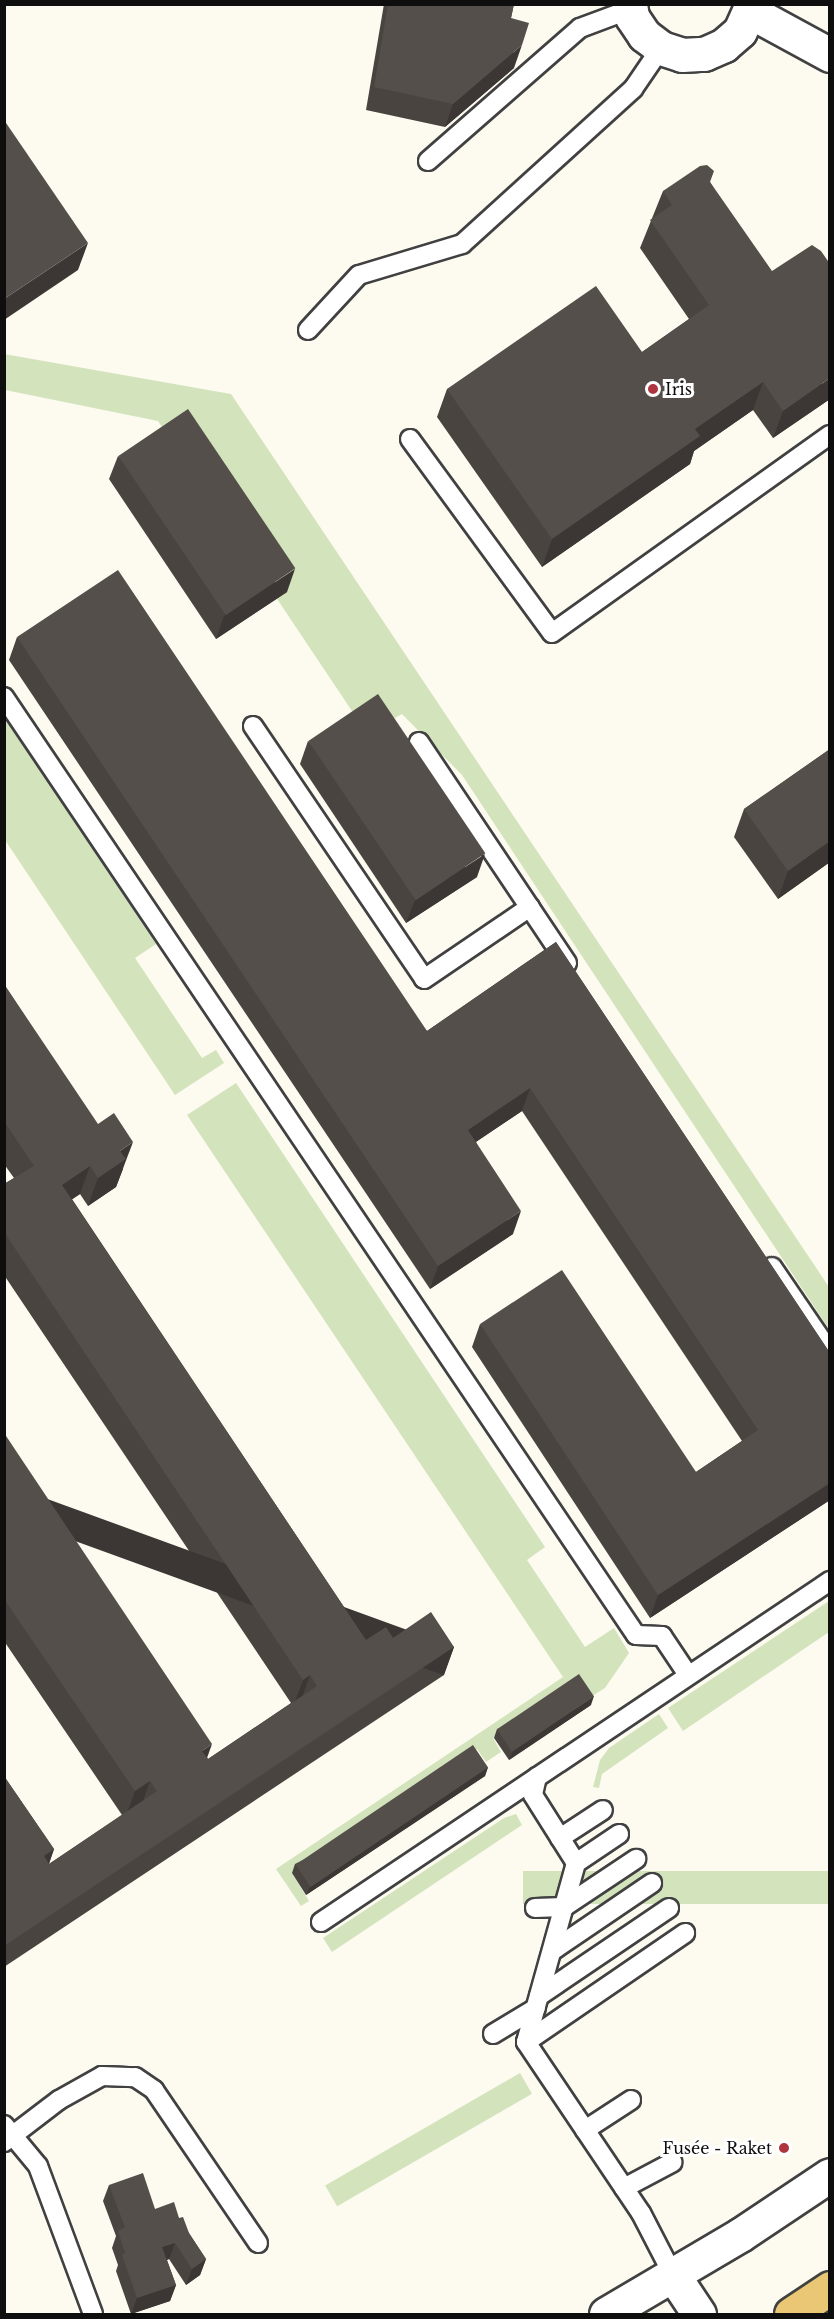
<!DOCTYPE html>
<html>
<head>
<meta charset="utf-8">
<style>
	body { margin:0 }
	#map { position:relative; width:834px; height:2319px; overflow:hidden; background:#fdfaf0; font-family:"Libre Baskerville",serif }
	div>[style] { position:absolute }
	.green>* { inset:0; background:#d3e4bd; transform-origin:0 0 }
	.roads { filter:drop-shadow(2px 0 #414141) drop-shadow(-2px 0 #414141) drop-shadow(0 2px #414141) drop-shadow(0 -2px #414141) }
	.service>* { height:18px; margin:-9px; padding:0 9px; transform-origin:9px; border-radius:9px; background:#fff }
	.minor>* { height:33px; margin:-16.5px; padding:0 16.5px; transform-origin:16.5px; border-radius:16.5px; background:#fff }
	.tertiary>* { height:33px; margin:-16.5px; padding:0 16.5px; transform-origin:16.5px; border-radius:16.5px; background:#fff }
	.primary>* { height:33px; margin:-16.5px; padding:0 16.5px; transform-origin:16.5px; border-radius:16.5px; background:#e9c774 }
	.wall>* { inset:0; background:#494440 }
	.shaded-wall>* { inset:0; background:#3c3734; transform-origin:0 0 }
	.building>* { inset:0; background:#554f4b; transform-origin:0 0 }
	.dots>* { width:16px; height:16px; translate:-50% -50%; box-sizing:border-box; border:3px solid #fff; border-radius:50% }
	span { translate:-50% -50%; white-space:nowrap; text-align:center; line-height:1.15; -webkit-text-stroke:6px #fff; paint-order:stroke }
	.poi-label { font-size:16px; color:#0e0e0e }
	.left { translate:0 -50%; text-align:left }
	.right { translate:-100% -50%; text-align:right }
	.frame { position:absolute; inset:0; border:6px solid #0e0e0e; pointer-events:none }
</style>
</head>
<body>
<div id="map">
	<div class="green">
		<i style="clip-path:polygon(4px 354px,231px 394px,829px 1287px,829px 1329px,462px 775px,402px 714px,377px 728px,360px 723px,158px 421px,5px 390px)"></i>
		<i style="clip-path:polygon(4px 716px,156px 944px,135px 958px,202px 1058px,216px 1050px,224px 1063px,175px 1095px,5px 840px)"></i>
		<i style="clip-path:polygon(236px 1083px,545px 1547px,527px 1560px,585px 1647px,614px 1628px,629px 1653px,605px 1688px,587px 1699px,576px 1683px,493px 1738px,501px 1752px,486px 1762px,477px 1749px,292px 1873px,309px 1901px,301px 1906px,276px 1869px,563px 1677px,187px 1115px)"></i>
		<i style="clip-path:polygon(829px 1601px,829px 1632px,683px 1731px,668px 1708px)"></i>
		<i style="clip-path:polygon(659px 1714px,668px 1728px,602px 1774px,599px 1788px,593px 1787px,600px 1760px,609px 1748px)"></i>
		<i style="clip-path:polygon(516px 1814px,522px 1825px,332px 1952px,323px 1938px,504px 1818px)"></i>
		<i style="left:829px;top:1871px;width:33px;height:306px;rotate:90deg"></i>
		<i style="left:520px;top:2073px;width:24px;height:225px;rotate:60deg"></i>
	</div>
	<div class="roads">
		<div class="service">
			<i style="left:428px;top:161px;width:202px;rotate:-41.2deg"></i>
			<i style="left:580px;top:28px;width:54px;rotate:-20.4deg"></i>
			<i style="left:308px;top:330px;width:75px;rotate:-47.2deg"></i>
			<i style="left:359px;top:275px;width:108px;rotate:-16.8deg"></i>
			<i style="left:462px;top:244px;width:231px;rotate:-42.2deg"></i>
			<i style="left:633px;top:89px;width:50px;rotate:-55.7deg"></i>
			<i style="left:410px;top:439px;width:240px;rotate:53.8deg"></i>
			<i style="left:552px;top:633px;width:341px;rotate:-35.5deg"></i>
			<i style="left:4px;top:697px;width:1131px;rotate:56.03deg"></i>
			<i style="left:636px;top:1635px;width:26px;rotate:2deg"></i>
			<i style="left:662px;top:1636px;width:47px;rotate:56.3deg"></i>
			<i style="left:253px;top:726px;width:305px;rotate:55.9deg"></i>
			<i style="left:424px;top:979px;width:128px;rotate:-34.2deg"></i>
			<i style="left:419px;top:742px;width:266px;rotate:56.2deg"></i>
			<i style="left:772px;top:1267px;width:103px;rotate:55.7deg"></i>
			<i style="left:537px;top:1777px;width:18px;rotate:103deg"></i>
			<i style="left:533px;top:1795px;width:80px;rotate:57.7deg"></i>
			<i style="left:576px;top:1863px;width:186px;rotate:105.6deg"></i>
			<i style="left:526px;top:2042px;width:206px;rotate:56.1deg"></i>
			<i style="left:641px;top:2213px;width:70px;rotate:62.7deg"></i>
			<i style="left:560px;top:1838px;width:51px;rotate:-33.1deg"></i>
			<i style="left:576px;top:1863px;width:52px;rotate:-34deg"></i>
			<i style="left:535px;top:1908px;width:29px;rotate:-2deg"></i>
			<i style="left:564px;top:1907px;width:87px;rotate:-33.7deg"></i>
			<i style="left:321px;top:1922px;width:613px;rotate:-33.82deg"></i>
			<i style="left:552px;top:1951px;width:121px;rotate:-34.2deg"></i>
			<i style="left:539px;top:1996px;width:157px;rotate:-34.1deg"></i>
			<i style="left:493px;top:2034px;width:50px;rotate:-31.2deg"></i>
			<i style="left:526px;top:2042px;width:193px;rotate:-34.4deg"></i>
			<i style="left:4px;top:2125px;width:53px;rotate:50.3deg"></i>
			<i style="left:38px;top:2166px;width:158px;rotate:69.6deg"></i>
			<i style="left:585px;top:2130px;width:55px;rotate:-33.1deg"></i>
			<i style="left:4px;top:2142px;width:69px;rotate:-37.4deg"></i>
			<i style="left:59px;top:2100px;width:49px;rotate:-29.2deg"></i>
			<i style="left:102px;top:2076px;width:33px;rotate:2deg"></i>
			<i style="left:135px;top:2077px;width:23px;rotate:34deg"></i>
			<i style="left:154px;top:2090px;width:185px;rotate:55.8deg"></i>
			<i style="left:624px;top:2188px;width:55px;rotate:-28deg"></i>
		</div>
		<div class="minor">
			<i style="left:630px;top:4px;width:13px;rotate:81deg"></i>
			<i style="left:632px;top:17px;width:22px;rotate:56deg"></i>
			<i style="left:644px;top:35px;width:21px;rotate:37deg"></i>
			<i style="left:661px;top:48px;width:22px;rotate:18deg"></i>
			<i style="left:682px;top:55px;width:22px;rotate:-3deg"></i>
			<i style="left:704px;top:54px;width:22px;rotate:-24deg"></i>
			<i style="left:724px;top:45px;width:21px;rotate:-41deg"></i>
			<i style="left:740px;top:31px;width:30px;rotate:-66deg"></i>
			<i style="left:751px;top:12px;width:90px;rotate:28.6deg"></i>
			<i style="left:673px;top:2275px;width:47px;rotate:56.3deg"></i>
		</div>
		<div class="tertiary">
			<i style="left:606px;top:2314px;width:156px;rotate:-30.5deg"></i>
			<i style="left:740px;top:2235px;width:108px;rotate:-33.7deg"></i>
		</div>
		<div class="primary">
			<i style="left:791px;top:2314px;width:47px;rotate:-33.7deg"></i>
		</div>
	</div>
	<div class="wall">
		<i style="clip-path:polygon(384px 4px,514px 4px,511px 18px,514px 68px,445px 127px,366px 110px)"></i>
		<i style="clip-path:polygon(710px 182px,830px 399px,773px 438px,753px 410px,694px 451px,690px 464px,542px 567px,437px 417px,447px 389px,642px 352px,689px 319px,640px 248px,663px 191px)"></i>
		<i style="clip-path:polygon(118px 456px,287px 592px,216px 639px,109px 479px)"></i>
		<i style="clip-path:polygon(17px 637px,427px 1031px,556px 942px,830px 1353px,830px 1500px,650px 1618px,472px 1347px,480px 1324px,696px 1472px,742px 1441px,522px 1111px,476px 1142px,513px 1234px,430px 1289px,9px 660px)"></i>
		<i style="clip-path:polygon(308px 741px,477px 877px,406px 923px,300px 764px)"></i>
		<i style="clip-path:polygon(830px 749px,830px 862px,778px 899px,734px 837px,744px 809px)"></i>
		<i style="clip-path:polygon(4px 984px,123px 1169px,116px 1187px,88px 1206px,80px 1194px,72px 1199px,366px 1640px,393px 1638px,454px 1647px,444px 1675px,4px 1967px,4px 1776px,54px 1849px,49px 1864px,122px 1815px,4px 1641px,4px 1433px,208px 1759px,291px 1703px,4px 1275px,4px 1184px,14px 1178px,4px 1164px)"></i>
		<i style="clip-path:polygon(591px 1705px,509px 1760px,494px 1738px,497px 1729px)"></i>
		<i style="clip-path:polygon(488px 1767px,485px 1776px,306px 1895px,292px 1873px,295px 1864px)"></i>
		<i style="clip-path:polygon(109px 2185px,155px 2209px,179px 2218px,206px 2259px,200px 2275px,186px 2285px,169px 2259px,167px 2260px,176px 2285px,170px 2301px,131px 2314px,116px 2271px,118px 2265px,112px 2248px,116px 2236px,103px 2201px)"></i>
	</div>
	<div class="shaded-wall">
		<i style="clip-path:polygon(522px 45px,514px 68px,445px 127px,453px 104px)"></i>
		<i style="clip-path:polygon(88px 243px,78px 270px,4px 320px,4px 299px)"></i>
		<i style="clip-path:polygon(830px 378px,830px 399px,773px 438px,783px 411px)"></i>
		<i style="clip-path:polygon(763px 382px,753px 410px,694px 451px,690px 464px,542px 567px,552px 539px,695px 429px)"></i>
		<i style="clip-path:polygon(295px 569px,287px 592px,216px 639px,224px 616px)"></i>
		<i style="clip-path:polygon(830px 841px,830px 862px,778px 899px,788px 871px)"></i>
		<i style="clip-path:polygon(485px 854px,477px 877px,406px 923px,415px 900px)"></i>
		<i style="clip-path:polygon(530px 1088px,522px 1111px,459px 1153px,468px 1130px)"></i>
		<i style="clip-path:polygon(133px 1142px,116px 1187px,88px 1206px,98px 1178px,120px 1151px)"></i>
		<i style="clip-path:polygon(90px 1166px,80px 1194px,52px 1213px,62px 1185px)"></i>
		<i style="clip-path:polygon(521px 1211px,513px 1234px,430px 1289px,438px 1266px)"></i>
		<i style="clip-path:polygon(830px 1483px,830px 1500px,650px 1618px,658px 1595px)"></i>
		<i style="left:454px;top:1647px;width:30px;height:540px;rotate:110deg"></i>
		<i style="clip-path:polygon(310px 1675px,300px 1703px,293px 1707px,303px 1680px)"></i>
		<i style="clip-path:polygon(594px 1696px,591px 1705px,509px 1760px,513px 1751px)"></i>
		<i style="clip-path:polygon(212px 1744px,202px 1772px,202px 1751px)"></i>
		<i style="clip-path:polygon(488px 1767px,485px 1776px,306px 1895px,310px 1887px)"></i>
		<i style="clip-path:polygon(150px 1781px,140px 1809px,125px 1819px,135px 1791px)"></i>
		<i style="clip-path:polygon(54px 1849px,44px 1877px,44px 1856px)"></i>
		<i style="clip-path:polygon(175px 2243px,169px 2259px,156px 2264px,162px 2247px)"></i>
		<i style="clip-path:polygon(206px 2259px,200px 2275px,186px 2285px,192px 2269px)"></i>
		<i style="clip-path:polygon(176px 2285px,170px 2301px,131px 2314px,137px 2298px)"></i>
	</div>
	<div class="building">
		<i style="clip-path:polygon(388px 4px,514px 4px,511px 18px,529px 23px,522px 45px,453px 104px,374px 87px)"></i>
		<i style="clip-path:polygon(4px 120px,88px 243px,4px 299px)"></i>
		<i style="clip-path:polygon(707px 165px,714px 171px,710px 182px,772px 271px,812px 245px,821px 251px,830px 264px,830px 378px,783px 411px,763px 382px,695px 429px,700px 436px,552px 539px,447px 389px,596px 286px,642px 352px,709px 305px,650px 220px,672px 205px,663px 191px,700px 166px)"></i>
		<i style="left:188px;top:409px;width:192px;height:84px;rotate:56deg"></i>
		<i style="clip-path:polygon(118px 570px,427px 1031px,556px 942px,830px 1353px,830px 1483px,658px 1595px,480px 1324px,562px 1270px,696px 1472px,758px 1430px,530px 1088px,468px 1130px,521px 1211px,438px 1266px,17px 637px)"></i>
		<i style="left:378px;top:694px;width:192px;height:84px;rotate:56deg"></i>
		<i style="clip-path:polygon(830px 749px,830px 841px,788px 871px,744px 809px)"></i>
		<i style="clip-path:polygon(4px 984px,98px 1124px,114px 1113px,133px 1142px,120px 1151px,126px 1159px,98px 1178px,90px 1166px,62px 1185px,366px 1640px,386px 1627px,393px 1638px,431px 1612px,454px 1647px,4px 1946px,4px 1776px,54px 1849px,44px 1856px,49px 1864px,157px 1791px,150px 1781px,135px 1791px,4px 1599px,4px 1433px,212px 1744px,202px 1751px,208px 1759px,317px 1686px,310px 1675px,303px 1680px,4px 1232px,4px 1184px,34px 1166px,4px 1121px)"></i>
		<i style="left:579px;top:1674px;width:27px;height:99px;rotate:56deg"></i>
		<i style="left:473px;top:1745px;width:27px;height:214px;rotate:56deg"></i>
		<i style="clip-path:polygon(143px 2173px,155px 2209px,174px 2202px,179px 2218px,183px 2217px,189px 2233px,206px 2259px,192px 2269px,175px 2243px,162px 2247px,176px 2285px,137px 2298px,122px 2255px,125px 2253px,118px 2231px,125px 2227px,109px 2185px)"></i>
	</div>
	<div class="dots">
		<i style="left:653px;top:389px;background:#ae3540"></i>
		<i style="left:784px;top:2148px;background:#ae3540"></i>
	</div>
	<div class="poi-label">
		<span class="left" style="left:665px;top:389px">Iris</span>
		<span class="right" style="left:772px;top:2148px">Fusée - Raket</span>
	</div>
	<div class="frame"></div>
</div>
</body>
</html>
